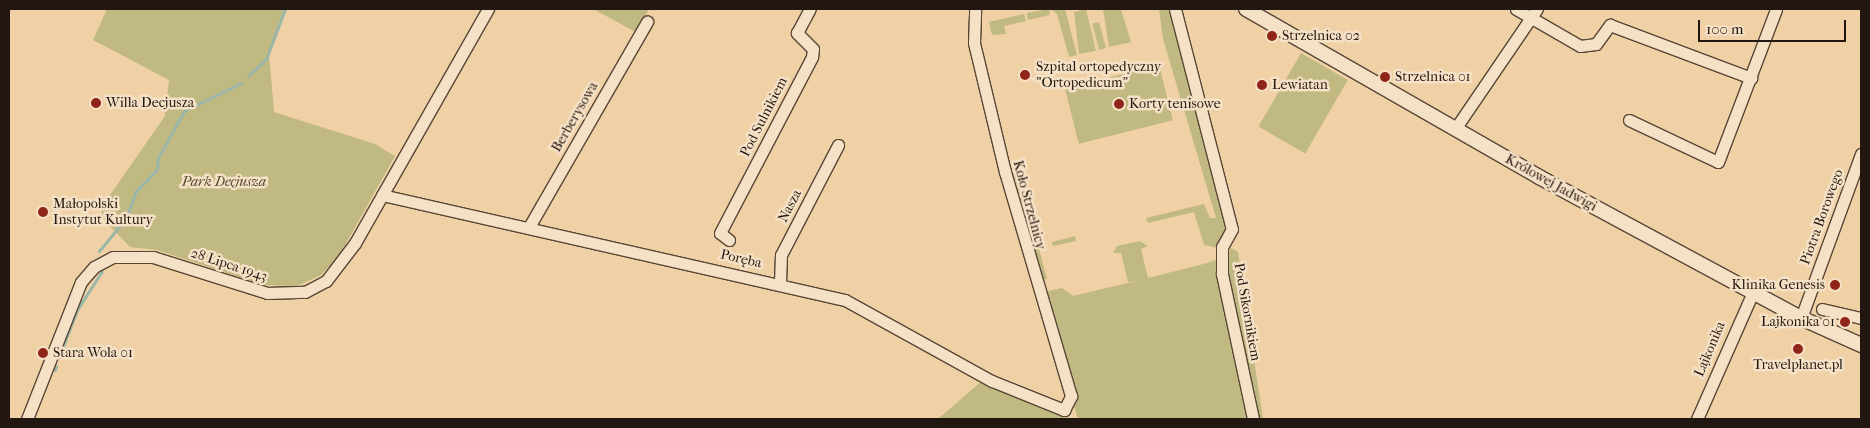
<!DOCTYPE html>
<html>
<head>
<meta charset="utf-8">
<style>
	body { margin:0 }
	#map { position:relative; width:1870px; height:428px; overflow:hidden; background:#f0d1a6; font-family:"IM FELL French Canon",serif }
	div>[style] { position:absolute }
	.green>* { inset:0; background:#c0b982; transform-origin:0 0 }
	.stream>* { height:3px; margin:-1.5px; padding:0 1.5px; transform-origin:1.5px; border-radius:1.5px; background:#9ab7a8 }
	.roads { filter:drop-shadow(1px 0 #564636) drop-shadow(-1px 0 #564636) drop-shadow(0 1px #564636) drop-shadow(0 -1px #564636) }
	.minor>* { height:11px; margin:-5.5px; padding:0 5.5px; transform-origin:5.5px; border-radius:5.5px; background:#f5e1c5 }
	.tertiary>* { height:14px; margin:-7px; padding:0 7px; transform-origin:7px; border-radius:7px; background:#f5e1c5 }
	.dots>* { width:14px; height:14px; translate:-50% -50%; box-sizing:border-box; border:2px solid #f5e1c5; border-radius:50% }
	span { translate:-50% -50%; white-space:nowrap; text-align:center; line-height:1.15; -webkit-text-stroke:5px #f5e1c5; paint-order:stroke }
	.poi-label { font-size:14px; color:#221710 }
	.left { translate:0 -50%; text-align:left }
	.right { translate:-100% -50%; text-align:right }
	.street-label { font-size:14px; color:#221710 }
	.park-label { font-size:14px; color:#514832; font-style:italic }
	.frame { position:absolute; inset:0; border:10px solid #221710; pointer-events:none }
	.scale { position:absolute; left:1698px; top:20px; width:148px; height:22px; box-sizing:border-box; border:2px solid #221710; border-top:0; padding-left:6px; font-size:15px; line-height:18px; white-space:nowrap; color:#221710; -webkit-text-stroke:4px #f5e1c5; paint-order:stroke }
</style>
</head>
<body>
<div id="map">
	<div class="green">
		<i style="clip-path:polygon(107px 9px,285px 9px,269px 53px,274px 112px,375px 144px,395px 156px,339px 256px,321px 275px,297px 286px,264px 285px,157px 250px,130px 247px,103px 219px,101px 208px,165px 116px,169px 80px,93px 40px)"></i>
		<i style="clip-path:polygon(593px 9px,649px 9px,636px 32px)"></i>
		<i style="clip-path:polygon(1049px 9px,1050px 15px,1028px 20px,1027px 13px)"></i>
		<i style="clip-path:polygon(1065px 9px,1077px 55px,1069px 57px,1057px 14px,1052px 10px)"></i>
		<i style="clip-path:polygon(1086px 9px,1096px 51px,1079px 54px,1074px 12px)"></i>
		<i style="clip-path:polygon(1103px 9px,1121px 9px,1131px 42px,1109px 47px)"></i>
		<i style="clip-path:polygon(1159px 9px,1173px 9px,1229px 228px,1218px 248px,1204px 245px,1194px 212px,1148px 223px,1146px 218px,1204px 204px,1210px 218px,1216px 218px,1163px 39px)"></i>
		<i style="clip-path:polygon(1024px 14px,1026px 21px,1004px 26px,1006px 34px,992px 35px,989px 22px)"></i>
		<i style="left:1099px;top:22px;width:27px;height:7px;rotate:75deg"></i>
		<i style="left:1301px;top:53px;width:54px;height:85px;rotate:30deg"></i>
		<i style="left:1159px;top:65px;width:57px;height:97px;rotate:76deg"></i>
		<i style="clip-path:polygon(1019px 173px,1047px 279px,1041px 280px,1009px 174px)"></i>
		<i style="clip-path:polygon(1075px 236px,1076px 241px,1053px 246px,1052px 242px)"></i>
		<i style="clip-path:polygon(1140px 241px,1148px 246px,1141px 249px,1148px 278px,1207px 263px,1227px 256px,1231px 248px,1238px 252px,1263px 419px,1078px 419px,1041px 300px,1044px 292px,1062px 288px,1073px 296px,1140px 280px,1128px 282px,1121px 253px,1113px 253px,1117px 246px)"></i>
		<i style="clip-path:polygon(984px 379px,1061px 413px,1069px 419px,938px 419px)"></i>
	</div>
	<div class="stream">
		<i style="left:248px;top:76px;width:25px;rotate:-43deg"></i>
		<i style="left:266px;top:59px;width:53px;rotate:-69.2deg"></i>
		<i style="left:99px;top:251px;width:43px;rotate:-50.7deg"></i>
		<i style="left:126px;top:218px;width:29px;rotate:-70deg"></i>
		<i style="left:136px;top:191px;width:30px;rotate:-46deg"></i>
		<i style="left:157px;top:169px;width:11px;rotate:-85deg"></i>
		<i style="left:158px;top:158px;width:54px;rotate:-61deg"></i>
		<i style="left:184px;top:111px;width:64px;rotate:-26.2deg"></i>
		<i style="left:59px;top:357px;width:50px;rotate:-69deg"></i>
		<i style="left:77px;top:310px;width:46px;rotate:-57.3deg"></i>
		<i style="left:55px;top:370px;width:4px;rotate:-76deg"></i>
	</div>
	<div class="roads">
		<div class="minor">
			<i style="left:1175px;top:9px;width:227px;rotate:75.5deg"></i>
			<i style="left:1232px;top:229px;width:21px;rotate:119deg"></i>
			<i style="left:1222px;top:247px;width:27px;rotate:90deg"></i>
			<i style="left:1222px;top:274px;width:148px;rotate:77.9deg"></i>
			<i style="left:1516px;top:9px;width:74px;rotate:30deg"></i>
			<i style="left:1580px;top:46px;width:16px;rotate:-7deg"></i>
			<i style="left:1596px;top:44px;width:24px;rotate:-54deg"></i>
			<i style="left:1610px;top:25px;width:151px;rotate:20.6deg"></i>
			<i style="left:1629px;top:120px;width:98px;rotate:25.3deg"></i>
			<i style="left:1718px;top:162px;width:164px;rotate:-69.2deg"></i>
			<i style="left:1455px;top:129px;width:145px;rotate:-55.7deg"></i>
			<i style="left:382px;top:195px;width:475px;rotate:12.8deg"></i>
			<i style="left:845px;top:300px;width:168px;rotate:28.9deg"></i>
			<i style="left:992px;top:381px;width:78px;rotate:21.9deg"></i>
			<i style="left:1064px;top:410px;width:16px;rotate:-63deg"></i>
			<i style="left:1071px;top:396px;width:234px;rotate:-106.4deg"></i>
			<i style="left:1005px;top:172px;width:133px;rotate:-103.5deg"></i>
			<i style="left:974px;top:43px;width:34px;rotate:-88deg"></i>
			<i style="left:529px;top:227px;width:237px;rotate:-60.1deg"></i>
			<i style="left:729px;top:240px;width:11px;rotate:-142deg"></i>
			<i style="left:720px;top:233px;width:199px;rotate:-62.4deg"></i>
			<i style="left:812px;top:57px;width:8px;rotate:-83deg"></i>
			<i style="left:813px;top:49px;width:23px;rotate:-135deg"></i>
			<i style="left:797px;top:33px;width:27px;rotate:-62deg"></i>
			<i style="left:780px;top:283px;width:28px;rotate:-88deg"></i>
			<i style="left:781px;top:255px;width:124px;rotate:-62.6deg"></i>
			<i style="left:1822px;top:309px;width:40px;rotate:13deg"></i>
			<i style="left:1801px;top:318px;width:175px;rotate:-69.9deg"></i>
			<i style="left:27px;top:419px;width:147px;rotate:-68.5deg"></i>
			<i style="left:81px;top:282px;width:20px;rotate:-49deg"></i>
			<i style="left:94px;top:267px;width:21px;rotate:-28deg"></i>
			<i style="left:113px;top:257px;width:40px"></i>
			<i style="left:153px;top:257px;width:120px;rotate:17.5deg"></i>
			<i style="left:267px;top:293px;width:38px;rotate:-2deg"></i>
			<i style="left:305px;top:292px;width:24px;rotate:-28deg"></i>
			<i style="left:326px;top:281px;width:48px;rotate:-52.7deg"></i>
			<i style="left:355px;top:243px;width:269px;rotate:-60.4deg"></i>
			<i style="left:1697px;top:419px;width:139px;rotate:-66.2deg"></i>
		</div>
		<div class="tertiary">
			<i style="left:1246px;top:9px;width:338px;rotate:29.8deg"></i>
			<i style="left:1539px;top:177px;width:298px;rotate:28.3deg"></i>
			<i style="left:1801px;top:318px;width:66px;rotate:24.2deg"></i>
		</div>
	</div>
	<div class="dots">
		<i style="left:1272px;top:36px;background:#8f2418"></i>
		<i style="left:1025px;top:75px;background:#8f2418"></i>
		<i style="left:1385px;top:77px;background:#8f2418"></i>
		<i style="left:1262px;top:85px;background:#8f2418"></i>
		<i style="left:96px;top:103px;background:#8f2418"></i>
		<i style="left:1119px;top:104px;background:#8f2418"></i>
		<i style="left:43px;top:212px;background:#8f2418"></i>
		<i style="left:1835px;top:285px;background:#8f2418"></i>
		<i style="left:1845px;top:322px;background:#8f2418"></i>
		<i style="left:1798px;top:349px;background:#8f2418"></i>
		<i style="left:43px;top:353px;background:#8f2418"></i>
	</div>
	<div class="poi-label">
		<span class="left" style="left:1282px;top:36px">Strzelnica 02</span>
		<span class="left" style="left:1036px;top:75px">Szpital ortopedyczny<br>"Ortopedicum"</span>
		<span class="left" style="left:1395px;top:77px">Strzelnica 01</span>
		<span class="left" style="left:1272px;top:85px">Lewiatan</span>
		<span class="left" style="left:106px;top:103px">Willa Decjusza</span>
		<span class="left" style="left:1129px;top:104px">Korty tenisowe</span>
		<span class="left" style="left:53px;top:212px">Małopolski<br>Instytut Kultury</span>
		<span class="right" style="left:1825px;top:285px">Klinika Genesis</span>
		<span class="right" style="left:1835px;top:322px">Lajkonika 01</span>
		<span class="left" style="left:53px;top:353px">Stara Wola 01</span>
		<span style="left:1798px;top:365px">Travelplanet.pl</span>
	</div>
	<div class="street-label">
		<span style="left:575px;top:117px;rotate:-60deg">Berberysowa</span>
		<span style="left:764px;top:117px;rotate:-63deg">Pod Sulnikiem</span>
		<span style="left:1551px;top:183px;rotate:29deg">Królowej Jadwigi</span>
		<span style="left:1029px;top:205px;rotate:75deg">Koło Strzelnicy</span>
		<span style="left:790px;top:206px;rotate:-63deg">Nasza</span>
		<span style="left:1822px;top:217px;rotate:-70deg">Piotra Borowego</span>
		<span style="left:741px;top:259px;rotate:13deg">Poręba</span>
		<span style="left:229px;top:265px;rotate:18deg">28 Lipca 1943</span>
		<span style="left:1247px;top:312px;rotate:80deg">Pod Sikornikiem</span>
		<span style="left:1710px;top:349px;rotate:-67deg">Lajkonika</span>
	</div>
	<div class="park-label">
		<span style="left:224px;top:182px">Park Decjusza</span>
	</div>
	<div class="frame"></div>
	<div class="scale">100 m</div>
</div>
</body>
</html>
